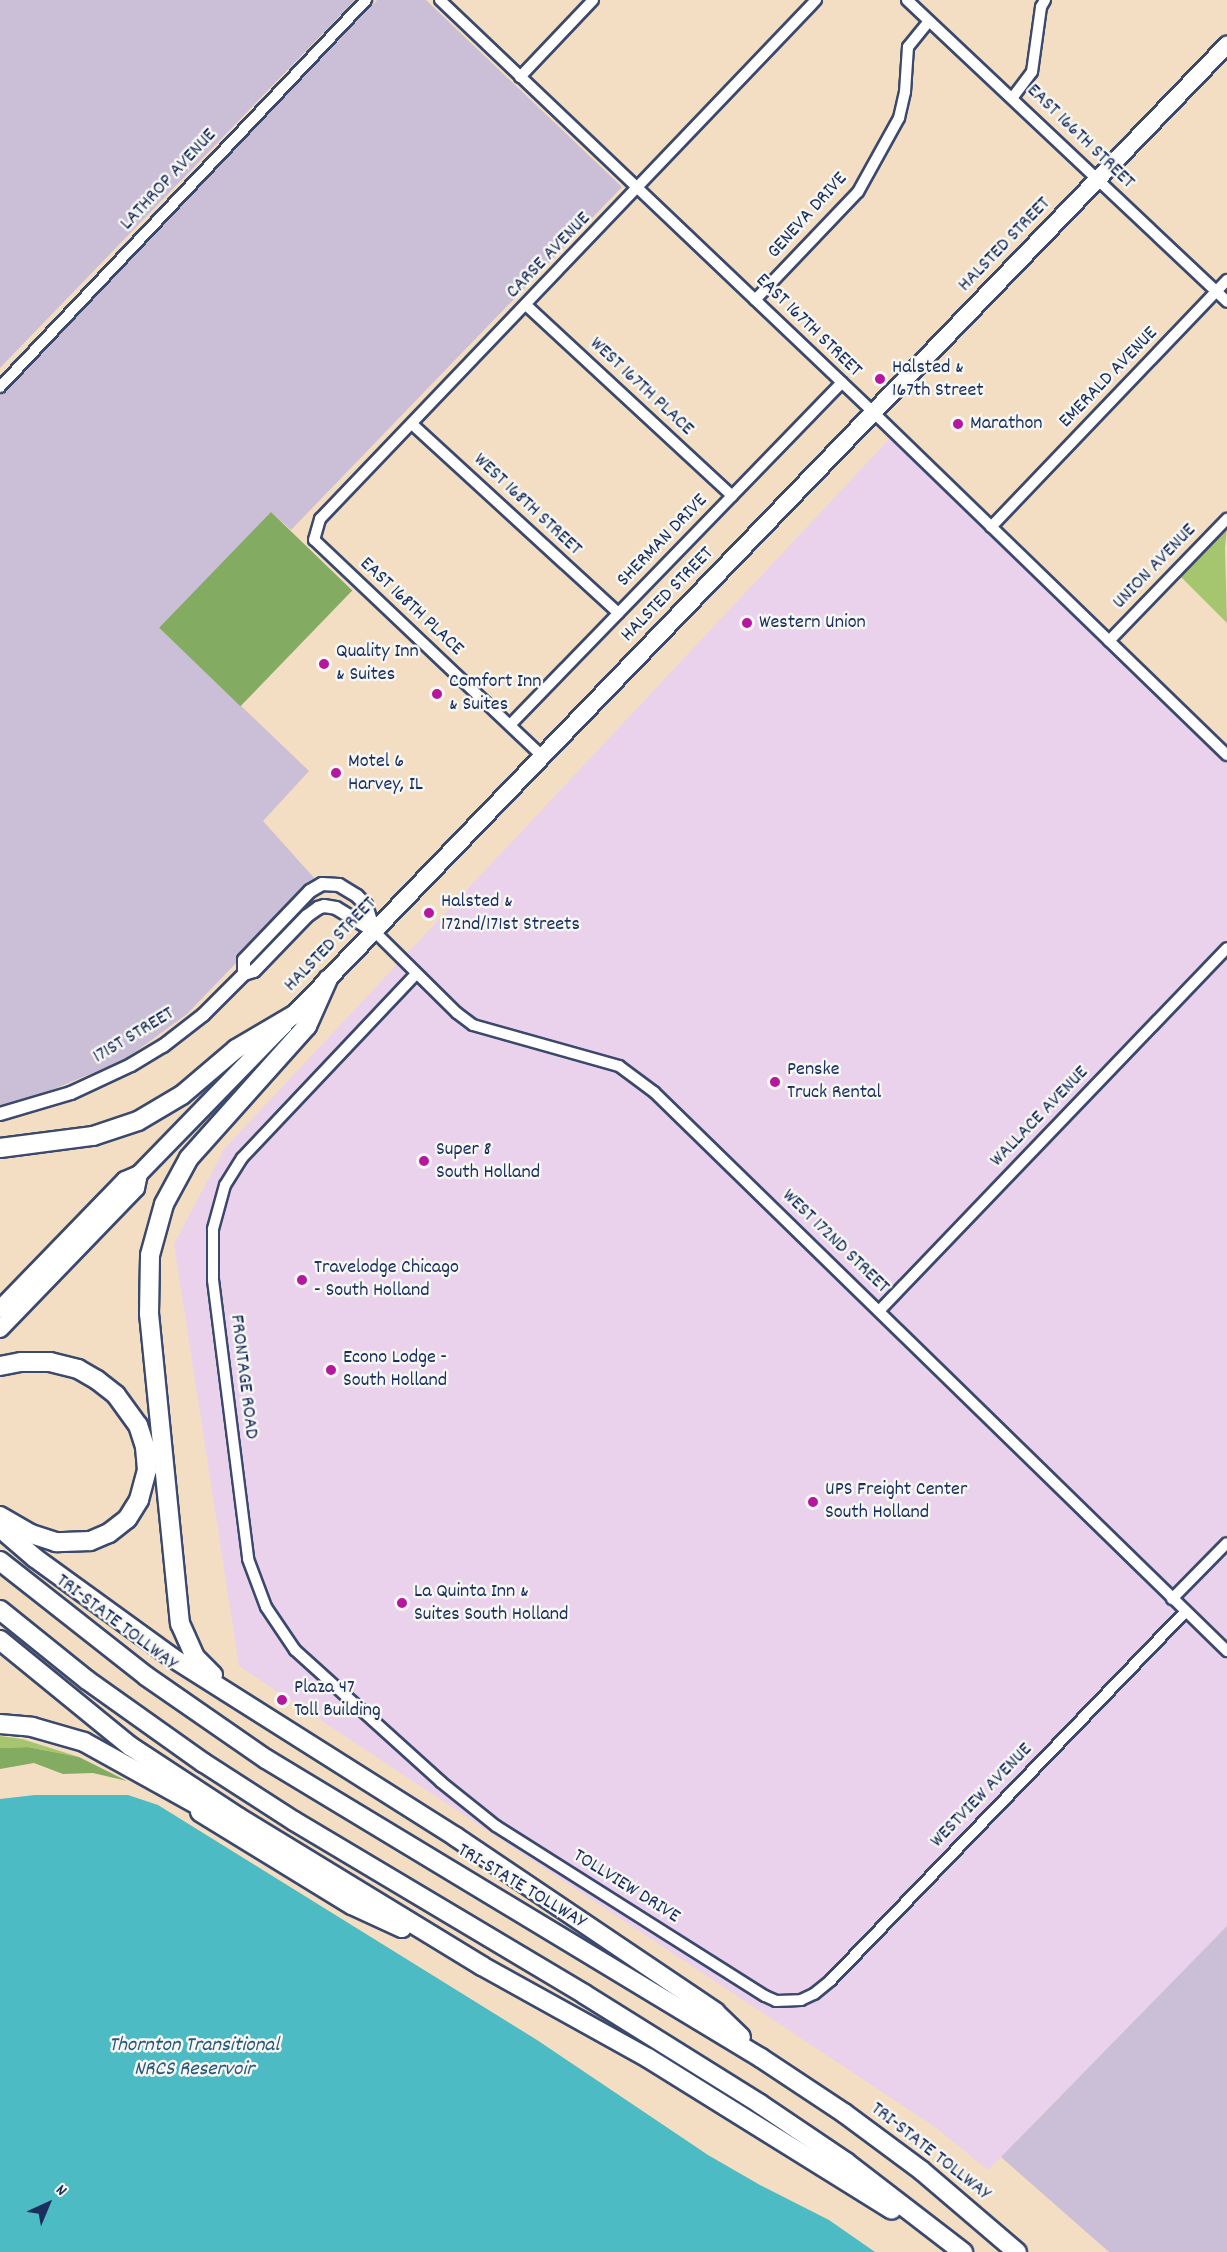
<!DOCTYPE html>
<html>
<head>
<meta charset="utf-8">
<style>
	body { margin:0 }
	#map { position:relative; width:1227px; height:2252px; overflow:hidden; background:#f3dec3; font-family:Dekko,sans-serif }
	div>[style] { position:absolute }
	.built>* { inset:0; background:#ead1ec }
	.industrial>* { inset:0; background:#cabfd6 }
	.green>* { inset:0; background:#a5c66f }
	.forest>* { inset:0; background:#84ab62; transform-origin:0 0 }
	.water>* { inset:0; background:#4dbbc3 }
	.roads { filter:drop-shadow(2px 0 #3b496d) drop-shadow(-2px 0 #3b496d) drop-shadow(0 2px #3b496d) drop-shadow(0 -2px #3b496d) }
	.minor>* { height:10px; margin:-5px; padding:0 5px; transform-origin:5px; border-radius:5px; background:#fff }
	.tertiary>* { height:12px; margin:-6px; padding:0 6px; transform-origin:6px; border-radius:6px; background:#fff }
	.primary>* { height:16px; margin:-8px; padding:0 8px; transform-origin:8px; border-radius:8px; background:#fff }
	.motorway>* { height:18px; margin:-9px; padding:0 9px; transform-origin:9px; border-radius:9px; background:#fff }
	.dots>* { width:16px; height:16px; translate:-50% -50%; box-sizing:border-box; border:3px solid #f6f6f2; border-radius:50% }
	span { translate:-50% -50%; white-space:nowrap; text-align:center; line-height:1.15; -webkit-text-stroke:5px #f6f6f2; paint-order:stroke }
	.street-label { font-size:20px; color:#1b2f5e }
	.poi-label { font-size:20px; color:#1b2f5e }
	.left { translate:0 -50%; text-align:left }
	.water-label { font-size:21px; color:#2a597c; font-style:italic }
	.north { position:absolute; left:18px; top:2174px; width:60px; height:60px; -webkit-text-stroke:4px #f6f6f2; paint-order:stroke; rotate:44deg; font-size:16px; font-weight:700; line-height:24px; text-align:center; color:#1b2f5e }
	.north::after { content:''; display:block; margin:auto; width:21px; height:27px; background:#1b2f5e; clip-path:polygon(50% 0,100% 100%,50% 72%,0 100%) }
</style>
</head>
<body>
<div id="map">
	<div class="built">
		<i style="clip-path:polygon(895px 433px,1227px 755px,1227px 1926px,988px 2170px,935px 2127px,239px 1666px,174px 1244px,225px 1148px)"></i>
	</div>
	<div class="industrial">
		<i style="clip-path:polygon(0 0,355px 0,0 368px)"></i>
		<i style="clip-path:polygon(377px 0,426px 0,622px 187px,291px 530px,271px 512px,161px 629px,309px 771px,263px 821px,316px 880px,187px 1014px,124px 1060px,20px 1103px,0 1105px,0 394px)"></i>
		<i style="clip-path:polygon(1227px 1926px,1227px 2252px,1109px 2252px,1001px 2157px)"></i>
	</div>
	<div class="green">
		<i style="clip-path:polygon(1227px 526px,1225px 548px,1227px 623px,1180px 576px)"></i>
		<i style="clip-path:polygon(0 1736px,22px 1739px,79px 1757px,28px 1747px,0 1748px)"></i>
	</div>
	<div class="forest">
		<i style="left:271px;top:512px;width:113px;height:161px;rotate:44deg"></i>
		<i style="clip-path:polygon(28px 1747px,79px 1757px,127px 1781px,93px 1773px,63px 1774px,34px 1763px,0 1769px,0 1748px)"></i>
	</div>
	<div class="water">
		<i style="clip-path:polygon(35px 1795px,128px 1795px,158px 1805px,537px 2040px,708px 2155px,760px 2185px,829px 2220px,875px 2252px,0 2252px,0 1799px)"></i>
	</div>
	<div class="roads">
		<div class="minor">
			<i style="left:440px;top:0;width:598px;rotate:43.58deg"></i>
			<i style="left:873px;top:412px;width:493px;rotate:44.1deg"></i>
			<i style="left:907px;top:0;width:440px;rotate:43.3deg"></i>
			<i style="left:520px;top:77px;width:106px;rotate:-46.5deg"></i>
			<i style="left:1013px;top:97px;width:31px;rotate:-53deg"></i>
			<i style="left:1032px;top:72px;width:66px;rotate:-82.1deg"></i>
			<i style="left:1041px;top:7px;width:8px;rotate:-60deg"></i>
			<i style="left:755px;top:300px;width:149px;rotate:-46.4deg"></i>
			<i style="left:858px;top:192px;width:85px;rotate:-61deg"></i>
			<i style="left:899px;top:118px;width:27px;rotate:-77deg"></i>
			<i style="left:905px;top:92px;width:45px;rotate:-86.2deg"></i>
			<i style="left:908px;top:47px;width:33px;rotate:-51deg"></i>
			<i style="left:526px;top:305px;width:281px;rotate:42.8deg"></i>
			<i style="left:0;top:387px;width:533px;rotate:-46.6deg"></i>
			<i style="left:412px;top:424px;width:280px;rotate:42.5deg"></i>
			<i style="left:991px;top:527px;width:342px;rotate:-46.3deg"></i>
			<i style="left:1109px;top:641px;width:170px;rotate:-46deg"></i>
			<i style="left:510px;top:725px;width:477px;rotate:-45.9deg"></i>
			<i style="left:542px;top:756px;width:314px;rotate:-136.5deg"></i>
			<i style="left:314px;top:540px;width:22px;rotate:-74deg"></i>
			<i style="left:320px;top:519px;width:718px;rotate:-46.3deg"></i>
			<i style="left:374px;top:931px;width:117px;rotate:44.7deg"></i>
			<i style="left:457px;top:1013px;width:20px;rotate:37deg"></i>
			<i style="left:473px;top:1025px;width:152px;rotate:15.7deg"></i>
			<i style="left:619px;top:1066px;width:44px;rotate:36.6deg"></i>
			<i style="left:654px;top:1092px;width:801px;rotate:44.29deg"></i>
			<i style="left:416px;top:974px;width:253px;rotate:133.4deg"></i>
			<i style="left:242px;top:1158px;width:32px;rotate:122deg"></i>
			<i style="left:225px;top:1185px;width:46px;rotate:105.3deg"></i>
			<i style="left:213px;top:1229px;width:51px;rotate:90deg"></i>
			<i style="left:213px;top:1280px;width:281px;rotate:82.8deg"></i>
			<i style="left:248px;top:1559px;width:51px;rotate:69.4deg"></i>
			<i style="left:266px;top:1607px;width:52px;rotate:56deg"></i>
			<i style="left:295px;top:1650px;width:197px;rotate:42.1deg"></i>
			<i style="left:441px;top:1782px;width:70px;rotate:38.7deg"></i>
			<i style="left:496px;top:1826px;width:318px;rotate:32.3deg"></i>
			<i style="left:765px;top:1996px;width:12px;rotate:24deg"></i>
			<i style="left:776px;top:2001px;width:25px;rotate:-2deg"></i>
			<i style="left:801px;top:2000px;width:14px;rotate:-25deg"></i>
			<i style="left:814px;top:1994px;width:22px;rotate:-39deg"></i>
			<i style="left:831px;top:1980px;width:511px;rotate:-46.11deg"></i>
			<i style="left:880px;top:1310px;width:501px;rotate:-46.21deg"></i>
			<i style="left:1172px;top:1599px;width:78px;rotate:-45.5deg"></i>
		</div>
		<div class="tertiary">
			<i style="left:244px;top:974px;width:14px;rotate:-90deg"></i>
			<i style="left:244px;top:960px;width:95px;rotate:-46.3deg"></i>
			<i style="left:310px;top:891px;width:14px;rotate:-30deg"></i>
			<i style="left:322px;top:884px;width:17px;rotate:3deg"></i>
			<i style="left:339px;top:885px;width:21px;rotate:31deg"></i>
			<i style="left:357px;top:896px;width:13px;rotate:45deg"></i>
			<i style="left:366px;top:905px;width:27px;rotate:73deg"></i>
			<i style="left:0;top:1114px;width:74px;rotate:-16.5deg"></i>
			<i style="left:71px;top:1093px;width:66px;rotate:-25deg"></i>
			<i style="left:131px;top:1065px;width:37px;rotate:-31deg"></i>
			<i style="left:163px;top:1046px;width:51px;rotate:-37.8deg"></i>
			<i style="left:203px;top:1015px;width:58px;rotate:-45deg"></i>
			<i style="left:244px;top:974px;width:10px;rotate:-17deg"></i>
			<i style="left:254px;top:971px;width:76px;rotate:-46.1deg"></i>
			<i style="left:307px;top:916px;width:14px;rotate:-36deg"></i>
			<i style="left:318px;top:908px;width:6px;rotate:-18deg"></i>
			<i style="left:324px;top:906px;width:12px;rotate:9deg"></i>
			<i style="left:336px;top:908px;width:44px;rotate:31.2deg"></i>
		</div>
		<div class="primary">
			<i style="left:0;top:1309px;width:180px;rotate:-45.9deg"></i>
			<i style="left:125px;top:1180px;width:15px;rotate:-23deg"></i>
			<i style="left:139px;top:1174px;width:199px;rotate:-45.8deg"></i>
			<i style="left:278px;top:1031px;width:1369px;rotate:-46.1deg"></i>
			<i style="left:0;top:1329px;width:196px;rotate:-46deg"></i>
			<i style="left:136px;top:1188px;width:14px;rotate:-78deg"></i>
		</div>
		<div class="motorway">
			<i style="left:0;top:1148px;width:94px;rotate:-7.4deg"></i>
			<i style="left:93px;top:1136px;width:47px;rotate:-18.4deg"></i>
			<i style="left:138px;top:1121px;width:51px;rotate:-30.6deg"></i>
			<i style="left:182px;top:1095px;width:71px;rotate:-40.4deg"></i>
			<i style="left:236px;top:1049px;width:67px;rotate:-30.4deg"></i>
			<i style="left:0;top:1366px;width:21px;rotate:-11deg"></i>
			<i style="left:21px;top:1362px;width:29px"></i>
			<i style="left:50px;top:1362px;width:29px;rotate:14deg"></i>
			<i style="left:78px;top:1369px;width:22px;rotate:30deg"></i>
			<i style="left:97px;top:1380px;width:24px;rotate:38deg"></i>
			<i style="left:116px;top:1395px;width:37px;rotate:54deg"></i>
			<i style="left:138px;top:1425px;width:23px;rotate:72deg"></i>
			<i style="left:145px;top:1447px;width:23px;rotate:85deg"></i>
			<i style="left:147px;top:1470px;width:31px;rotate:105deg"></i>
			<i style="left:139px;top:1500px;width:22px;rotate:122deg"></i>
			<i style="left:127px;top:1519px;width:23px;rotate:142deg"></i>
			<i style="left:109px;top:1533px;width:21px;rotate:157deg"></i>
			<i style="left:90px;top:1541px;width:34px;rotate:178deg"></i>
			<i style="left:56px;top:1542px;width:26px;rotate:-162deg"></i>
			<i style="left:31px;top:1534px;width:36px;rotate:-150deg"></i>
			<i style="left:0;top:1528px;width:46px;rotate:40.6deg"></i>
			<i style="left:35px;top:1558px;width:170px;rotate:35.9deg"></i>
			<i style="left:173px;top:1658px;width:335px;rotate:32.3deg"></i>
			<i style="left:456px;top:1837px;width:313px;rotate:34deg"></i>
			<i style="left:715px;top:2012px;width:36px;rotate:44deg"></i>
			<i style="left:0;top:1561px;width:186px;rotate:38.2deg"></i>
			<i style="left:146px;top:1676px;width:146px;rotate:34.7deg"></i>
			<i style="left:266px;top:1759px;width:578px;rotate:31.13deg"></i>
			<i style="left:761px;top:2058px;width:100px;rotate:33.5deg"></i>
			<i style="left:844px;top:2113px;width:97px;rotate:36.6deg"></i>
			<i style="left:922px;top:2171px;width:125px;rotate:40.5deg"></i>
			<i style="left:0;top:1610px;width:112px;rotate:38.8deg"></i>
			<i style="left:87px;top:1680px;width:143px;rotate:35.4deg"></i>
			<i style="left:204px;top:1763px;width:107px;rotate:32.8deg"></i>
			<i style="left:294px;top:1821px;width:338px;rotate:30.8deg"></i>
			<i style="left:584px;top:1994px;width:208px;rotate:32deg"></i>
			<i style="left:760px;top:2104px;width:104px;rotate:34deg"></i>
			<i style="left:846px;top:2162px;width:148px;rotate:37.6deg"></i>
			<i style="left:0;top:1640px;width:168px;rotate:39.2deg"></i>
			<i style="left:130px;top:1746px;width:129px;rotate:33.3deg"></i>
			<i style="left:238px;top:1817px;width:286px;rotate:31.4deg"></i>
			<i style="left:482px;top:1966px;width:190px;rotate:29deg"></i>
			<i style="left:648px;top:2058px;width:287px;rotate:31.9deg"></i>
			<i style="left:213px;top:1675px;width:25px;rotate:-135deg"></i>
			<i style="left:195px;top:1657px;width:36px;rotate:-114deg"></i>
			<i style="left:180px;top:1624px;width:312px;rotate:-95.7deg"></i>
			<i style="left:149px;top:1314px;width:59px;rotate:-89deg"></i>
			<i style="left:150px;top:1255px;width:53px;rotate:-74.6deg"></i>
			<i style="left:164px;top:1204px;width:52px;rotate:-61.5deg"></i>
			<i style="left:189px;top:1158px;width:177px;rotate:-48.2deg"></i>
			<i style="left:307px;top:1026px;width:51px;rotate:-65.9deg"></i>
			<i style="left:0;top:1724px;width:32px;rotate:5deg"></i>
			<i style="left:32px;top:1727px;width:54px;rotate:16.1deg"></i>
			<i style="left:84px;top:1742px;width:149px;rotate:29deg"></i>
			<i style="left:200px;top:1812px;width:178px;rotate:31.5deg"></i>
			<i style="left:352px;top:1905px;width:55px;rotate:24.7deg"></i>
		</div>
	</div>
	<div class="dots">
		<i style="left:880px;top:379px;background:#b5179e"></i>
		<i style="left:958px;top:424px;background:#b5179e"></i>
		<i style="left:747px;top:623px;background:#b5179e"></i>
		<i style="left:324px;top:664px;background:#b5179e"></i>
		<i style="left:437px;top:694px;background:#b5179e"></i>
		<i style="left:336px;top:773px;background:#b5179e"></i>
		<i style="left:429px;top:913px;background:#b5179e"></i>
		<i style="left:775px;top:1082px;background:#b5179e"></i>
		<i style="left:424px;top:1161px;background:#b5179e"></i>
		<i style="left:302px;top:1280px;background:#b5179e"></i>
		<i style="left:331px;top:1370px;background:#b5179e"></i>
		<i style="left:813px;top:1502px;background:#b5179e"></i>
		<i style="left:402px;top:1603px;background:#b5179e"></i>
		<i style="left:282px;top:1700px;background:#b5179e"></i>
	</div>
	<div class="street-label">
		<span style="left:1080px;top:137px;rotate:44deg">EAST 166TH STREET</span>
		<span style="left:169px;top:180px;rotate:-47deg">LATHROP AVENUE</span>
		<span style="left:808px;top:216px;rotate:-48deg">GENEVA DRIVE</span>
		<span style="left:1005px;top:245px;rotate:-46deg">HALSTED STREET</span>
		<span style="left:549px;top:256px;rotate:-46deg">CARSE AVENUE</span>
		<span style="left:808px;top:326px;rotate:44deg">EAST 167TH STREET</span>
		<span style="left:1109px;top:378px;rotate:-46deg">EMERALD AVENUE</span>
		<span style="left:641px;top:387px;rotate:43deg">WEST 167TH PLACE</span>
		<span style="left:527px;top:505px;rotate:43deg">WEST 168TH STREET</span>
		<span style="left:663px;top:541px;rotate:-46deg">SHERMAN DRIVE</span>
		<span style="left:1155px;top:567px;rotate:-46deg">UNION AVENUE</span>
		<span style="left:668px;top:595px;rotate:-46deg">HALSTED STREET</span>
		<span style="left:411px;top:607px;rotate:43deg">EAST 168TH PLACE</span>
		<span style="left:331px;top:945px;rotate:-46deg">HALSTED STREET</span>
		<span style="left:134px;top:1036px;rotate:-31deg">171ST STREET</span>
		<span style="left:1040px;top:1117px;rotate:-46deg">WALLACE AVENUE</span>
		<span style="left:835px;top:1242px;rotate:44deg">WEST 172ND STREET</span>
		<span style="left:243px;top:1377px;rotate:83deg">FRONTAGE ROAD</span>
		<span style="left:116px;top:1623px;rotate:37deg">TRI-STATE TOLLWAY</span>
		<span style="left:982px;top:1796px;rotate:-46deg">WESTVIEW AVENUE</span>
		<span style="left:521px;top:1887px;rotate:31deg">TRI-STATE TOLLWAY</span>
		<span style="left:626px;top:1887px;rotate:32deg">TOLLVIEW DRIVE</span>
		<span style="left:930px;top:2152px;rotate:38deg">TRI-STATE TOLLWAY</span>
	</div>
	<div class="poi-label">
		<span class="left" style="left:892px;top:380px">Halsted &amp;<br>167th Street</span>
		<span class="left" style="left:970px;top:424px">Marathon</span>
		<span class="left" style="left:759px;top:623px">Western Union</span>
		<span class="left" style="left:336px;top:664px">Quality Inn<br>&amp; Suites</span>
		<span class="left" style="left:449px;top:694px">Comfort Inn<br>&amp; Suites</span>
		<span class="left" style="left:348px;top:774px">Motel 6<br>Harvey, IL</span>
		<span class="left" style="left:441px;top:914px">Halsted &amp;<br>172nd/171st Streets</span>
		<span class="left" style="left:787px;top:1082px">Penske<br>Truck Rental</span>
		<span class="left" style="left:436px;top:1162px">Super 8<br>South Holland</span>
		<span class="left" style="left:314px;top:1280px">Travelodge Chicago<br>- South Holland</span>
		<span class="left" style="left:343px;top:1370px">Econo Lodge -<br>South Holland</span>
		<span class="left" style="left:825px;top:1502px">UPS Freight Center<br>South Holland</span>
		<span class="left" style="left:414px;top:1604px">La Quinta Inn &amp;<br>Suites South Holland</span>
		<span class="left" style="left:294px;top:1700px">Plaza 47<br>Toll Building</span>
	</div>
	<div class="water-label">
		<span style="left:194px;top:2058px">Thornton Transitional<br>NRCS Reservoir</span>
	</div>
	<div class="north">N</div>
</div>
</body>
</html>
